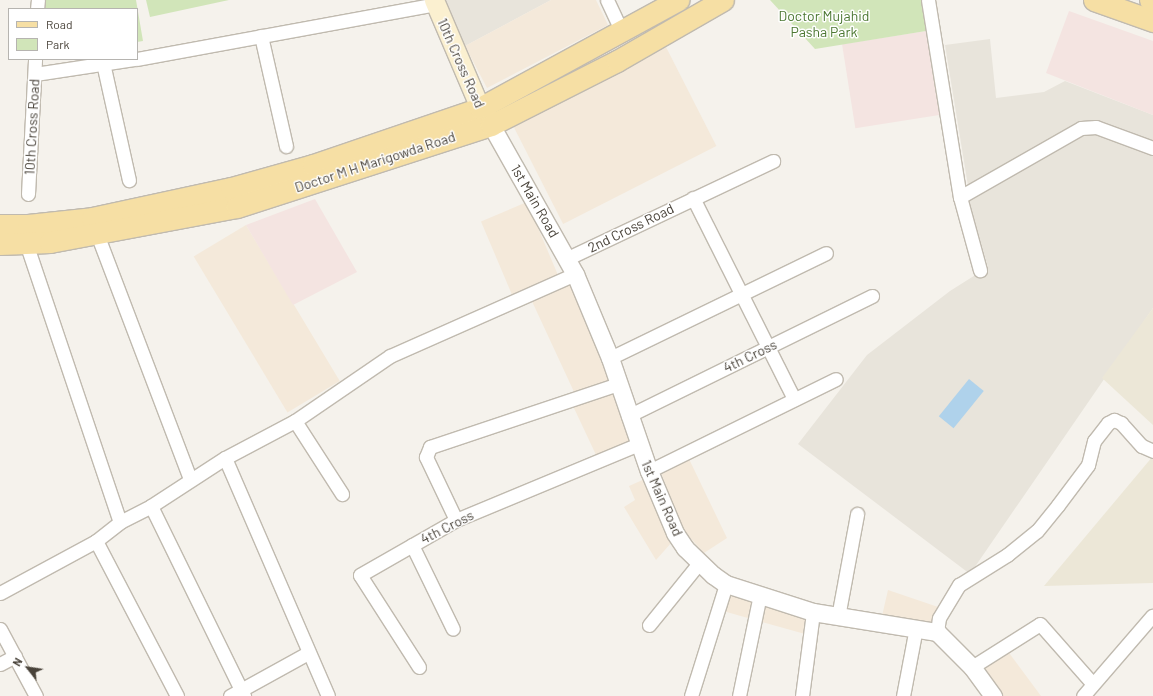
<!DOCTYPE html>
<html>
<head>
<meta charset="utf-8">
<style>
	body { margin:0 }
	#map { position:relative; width:1153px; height:696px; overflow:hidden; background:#f5f2ec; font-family:Barlow,sans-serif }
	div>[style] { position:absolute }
	.residential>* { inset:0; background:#e8e4db }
	.commercial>* { inset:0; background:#f4e9da; transform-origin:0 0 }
	.education>* { inset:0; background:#ece7d7 }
	.medical>* { inset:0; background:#f4e4e1; transform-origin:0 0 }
	.green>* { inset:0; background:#d1e5b9 }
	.water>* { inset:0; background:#afd2eb; transform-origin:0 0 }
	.roads { filter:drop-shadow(1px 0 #c0baaf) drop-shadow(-1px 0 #c0baaf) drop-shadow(0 1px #c0baaf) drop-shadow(0 -1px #c0baaf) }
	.minor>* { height:13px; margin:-6.5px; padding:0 6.5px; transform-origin:6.5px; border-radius:6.5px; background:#fff }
	.tertiary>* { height:17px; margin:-8.5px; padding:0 8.5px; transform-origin:8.5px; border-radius:8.5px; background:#fff }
	.secondary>* { height:19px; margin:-9.5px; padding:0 9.5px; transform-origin:9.5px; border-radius:9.5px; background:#fbf0d0 }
	.primary>* { height:21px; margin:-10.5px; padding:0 10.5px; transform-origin:10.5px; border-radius:10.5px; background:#f6dfa4 }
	span { translate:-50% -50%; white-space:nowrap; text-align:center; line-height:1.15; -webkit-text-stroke:3px #fff; paint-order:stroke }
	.park-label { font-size:14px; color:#4b7731 }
	.street-label { font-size:14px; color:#49433a }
	.legend { position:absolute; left:8px; top:8px; width:130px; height:52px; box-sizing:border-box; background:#fff; border:1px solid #b6b4b0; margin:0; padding:5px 7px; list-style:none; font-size:12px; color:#49433a }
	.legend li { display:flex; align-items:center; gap:8px; height:20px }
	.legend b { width:20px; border:1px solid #b6b4b0 }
	.north { position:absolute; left:8px; top:648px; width:40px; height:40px; -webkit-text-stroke:3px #fff; paint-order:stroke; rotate:300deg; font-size:11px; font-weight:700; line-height:16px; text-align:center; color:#49433a }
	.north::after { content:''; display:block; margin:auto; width:14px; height:18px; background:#49433a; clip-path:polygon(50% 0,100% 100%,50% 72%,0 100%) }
</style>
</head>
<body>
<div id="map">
	<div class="residential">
		<i style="clip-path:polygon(445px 0,551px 0,465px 46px)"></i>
		<i style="clip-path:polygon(990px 39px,996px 98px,1044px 92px,1065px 81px,1153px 115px,1153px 146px,1086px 121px,968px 186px,945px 45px)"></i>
		<i style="clip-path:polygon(1088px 131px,1153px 151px,1153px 308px,970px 574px,798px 444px,867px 355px,950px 291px,988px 267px,968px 198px)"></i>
	</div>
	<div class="commercial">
		<i style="clip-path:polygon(551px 0,596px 0,608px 25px,487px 88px,465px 46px)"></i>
		<i style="left:666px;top:47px;width:111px;height:172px;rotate:63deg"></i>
		<i style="left:527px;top:202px;width:80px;height:50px;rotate:67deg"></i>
		<i style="left:246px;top:225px;width:182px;height:61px;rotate:59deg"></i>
		<i style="clip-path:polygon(570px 278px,613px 382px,575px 394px,530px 297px)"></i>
		<i style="clip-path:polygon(615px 391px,633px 441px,597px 457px,573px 406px)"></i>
		<i style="clip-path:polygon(689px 459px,727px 538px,704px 553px,681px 528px,661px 472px)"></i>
		<i style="clip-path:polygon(647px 478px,672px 542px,656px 560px,624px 507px,635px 500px,629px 486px)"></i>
		<i style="clip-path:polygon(888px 590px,944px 609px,939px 627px,882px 616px)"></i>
		<i style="clip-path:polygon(730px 593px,806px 617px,805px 634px,723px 611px)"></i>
		<i style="clip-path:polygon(1004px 646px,1041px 696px,1001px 696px,978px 663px)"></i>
	</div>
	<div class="education">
		<i style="clip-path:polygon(1153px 308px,1153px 425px,1102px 378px)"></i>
		<i style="clip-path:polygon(1153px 456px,1153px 583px,1044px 586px)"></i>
	</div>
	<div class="medical">
		<i style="clip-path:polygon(1069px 11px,1153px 41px,1153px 115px,1046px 73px)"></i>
		<i style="left:926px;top:31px;width:85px;height:85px;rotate:81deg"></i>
		<i style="clip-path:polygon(315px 199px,357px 272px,293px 305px,246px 225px)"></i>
	</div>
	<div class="green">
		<i style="clip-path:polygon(42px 0,136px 0,143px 41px,137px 42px,137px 9px,42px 9px)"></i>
		<i style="clip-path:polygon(146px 0,229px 0,150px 17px)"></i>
		<i style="clip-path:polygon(770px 0,922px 0,926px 31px,815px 49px)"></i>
	</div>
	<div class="water">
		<i style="left:969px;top:379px;width:19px;height:48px;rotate:39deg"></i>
	</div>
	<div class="roads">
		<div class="minor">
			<i style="left:607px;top:0;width:33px;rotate:65deg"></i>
			<i style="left:928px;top:0;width:200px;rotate:80.8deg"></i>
			<i style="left:960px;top:197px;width:76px;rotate:74.7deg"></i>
			<i style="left:37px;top:9px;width:9px;rotate:-84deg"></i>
			<i style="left:261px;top:36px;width:113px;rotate:77.2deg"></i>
			<i style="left:137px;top:59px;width:304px;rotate:-10.4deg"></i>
			<i style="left:103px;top:63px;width:120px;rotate:77.5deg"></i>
			<i style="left:35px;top:74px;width:100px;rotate:-8.6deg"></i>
			<i style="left:28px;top:194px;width:135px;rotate:-87deg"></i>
			<i style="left:960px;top:197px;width:139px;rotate:-29.7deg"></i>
			<i style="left:1081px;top:128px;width:15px;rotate:-4deg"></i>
			<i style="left:1096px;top:127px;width:61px;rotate:20.2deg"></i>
			<i style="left:693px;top:198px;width:225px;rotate:63.3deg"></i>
			<i style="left:97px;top:234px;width:262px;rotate:69.2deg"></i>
			<i style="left:26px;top:243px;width:294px;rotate:71.4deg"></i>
			<i style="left:568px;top:258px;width:227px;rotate:-25.3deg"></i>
			<i style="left:610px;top:358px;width:240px;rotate:-25.9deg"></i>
			<i style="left:628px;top:416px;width:272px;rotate:-26.2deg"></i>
			<i style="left:295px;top:421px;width:87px;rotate:57.2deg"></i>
			<i style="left:225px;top:458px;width:259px;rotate:66.6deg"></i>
			<i style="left:649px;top:471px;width:208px;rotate:-26.2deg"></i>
			<i style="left:151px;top:506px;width:212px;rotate:63.9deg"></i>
			<i style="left:456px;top:520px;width:70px;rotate:-115.5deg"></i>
			<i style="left:426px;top:457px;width:11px;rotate:-68deg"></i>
			<i style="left:430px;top:447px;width:198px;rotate:-18.5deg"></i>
			<i style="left:96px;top:541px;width:175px;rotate:62.4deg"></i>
			<i style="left:412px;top:545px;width:93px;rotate:64deg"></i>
			<i style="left:0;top:593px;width:109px;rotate:-28.4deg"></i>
			<i style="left:96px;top:541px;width:31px;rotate:-38deg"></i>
			<i style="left:120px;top:522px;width:35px;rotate:-27deg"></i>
			<i style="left:151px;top:506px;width:88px;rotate:-33deg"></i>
			<i style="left:225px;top:458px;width:79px;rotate:-27.9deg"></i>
			<i style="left:295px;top:421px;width:115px;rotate:-34.4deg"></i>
			<i style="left:390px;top:356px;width:202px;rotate:-23.9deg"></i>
			<i style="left:838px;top:617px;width:105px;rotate:-79.5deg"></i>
			<i style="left:649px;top:625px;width:80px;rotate:-51.1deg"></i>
			<i style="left:0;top:629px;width:76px;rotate:61.8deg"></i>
			<i style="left:937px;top:632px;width:14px;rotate:-82deg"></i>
			<i style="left:939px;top:618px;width:39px;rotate:-59deg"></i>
			<i style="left:959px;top:585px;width:57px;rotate:-32deg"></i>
			<i style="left:1007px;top:555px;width:38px;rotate:-39deg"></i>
			<i style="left:1037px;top:531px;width:33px;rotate:-51deg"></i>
			<i style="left:1058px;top:505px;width:50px;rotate:-53.1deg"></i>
			<i style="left:1088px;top:465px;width:25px;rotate:-76deg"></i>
			<i style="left:1094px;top:441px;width:23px;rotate:-52deg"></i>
			<i style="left:1108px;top:423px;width:7px;rotate:-27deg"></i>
			<i style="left:1114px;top:420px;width:8px;rotate:23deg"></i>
			<i style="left:1121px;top:423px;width:31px;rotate:48deg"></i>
			<i style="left:1142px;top:446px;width:12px;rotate:24deg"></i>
			<i style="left:0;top:664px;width:17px;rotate:-28deg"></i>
			<i style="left:419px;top:667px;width:109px;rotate:-122.7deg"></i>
			<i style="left:360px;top:575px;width:111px;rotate:-29.8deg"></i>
			<i style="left:456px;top:520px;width:198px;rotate:-22.6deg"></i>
			<i style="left:972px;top:667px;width:80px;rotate:-32.3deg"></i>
			<i style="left:1040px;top:624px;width:79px;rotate:48.6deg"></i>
			<i style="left:230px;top:696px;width:89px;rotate:-28.9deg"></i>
			<i style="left:691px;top:696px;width:117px;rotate:-72.6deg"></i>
			<i style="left:739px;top:696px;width:103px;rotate:-78.3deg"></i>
			<i style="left:802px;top:696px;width:85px;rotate:-82.5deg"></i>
			<i style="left:903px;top:696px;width:69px;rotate:-79.2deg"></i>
			<i style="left:1083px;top:696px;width:106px;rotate:-49.2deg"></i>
		</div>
		<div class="tertiary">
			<i style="left:491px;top:125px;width:171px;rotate:60.6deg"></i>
			<i style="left:575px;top:274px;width:91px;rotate:67.4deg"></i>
			<i style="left:610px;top:358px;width:120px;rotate:71deg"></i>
			<i style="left:649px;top:471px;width:67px;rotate:67.2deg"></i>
			<i style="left:675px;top:533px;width:18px;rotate:56deg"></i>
			<i style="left:685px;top:548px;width:39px;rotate:44deg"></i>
			<i style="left:713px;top:575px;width:16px;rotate:35deg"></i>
			<i style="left:726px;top:584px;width:91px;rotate:17.8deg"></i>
			<i style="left:813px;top:612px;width:126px;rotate:9.2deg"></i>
			<i style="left:937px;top:632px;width:49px;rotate:45deg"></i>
			<i style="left:972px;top:667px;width:36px;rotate:54deg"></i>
		</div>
		<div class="secondary">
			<i style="left:434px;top:0;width:117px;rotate:66.9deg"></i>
			<i style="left:480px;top:108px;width:14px;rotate:56deg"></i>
		</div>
		<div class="primary">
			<i style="left:1094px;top:0;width:63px;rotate:19.6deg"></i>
			<i style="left:1150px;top:0;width:3px;rotate:18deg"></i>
			<i style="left:0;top:225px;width:28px"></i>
			<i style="left:28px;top:225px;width:64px;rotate:-6.2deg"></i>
			<i style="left:92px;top:218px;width:142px;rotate:-12.2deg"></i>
			<i style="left:231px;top:188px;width:85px;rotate:-15.7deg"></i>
			<i style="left:313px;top:165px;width:176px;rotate:-18.8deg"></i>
			<i style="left:480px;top:108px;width:226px;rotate:-28.6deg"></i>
			<i style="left:0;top:244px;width:50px;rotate:-2.3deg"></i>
			<i style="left:50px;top:242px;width:190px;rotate:-10.6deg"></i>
			<i style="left:237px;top:207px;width:267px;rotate:-17.9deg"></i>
			<i style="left:491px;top:125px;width:141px;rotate:-26.9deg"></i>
			<i style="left:617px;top:61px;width:122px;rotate:-29.9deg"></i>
		</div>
	</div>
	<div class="park-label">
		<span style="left:824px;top:24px">Doctor Mujahid<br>Pasha Park</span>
	</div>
	<div class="street-label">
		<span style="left:461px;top:63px;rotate:66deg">10th Cross Road</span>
		<span style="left:32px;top:127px;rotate:-87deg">10th Cross Road</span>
		<span style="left:375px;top:162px;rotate:-18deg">Doctor M H Marigowda Road</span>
		<span style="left:535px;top:201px;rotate:60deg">1st Main Road</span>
		<span style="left:631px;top:228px;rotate:-26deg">2nd Cross Road</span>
		<span style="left:750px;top:356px;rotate:-26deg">4th Cross</span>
		<span style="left:662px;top:498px;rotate:66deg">1st Main Road</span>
		<span style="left:447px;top:527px;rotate:-27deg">4th Cross</span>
	</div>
	<ul class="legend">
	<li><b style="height:5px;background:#f6dfa4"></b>Road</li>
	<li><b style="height:11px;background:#d1e5b9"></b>Park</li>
	</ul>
	<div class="north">N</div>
</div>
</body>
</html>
